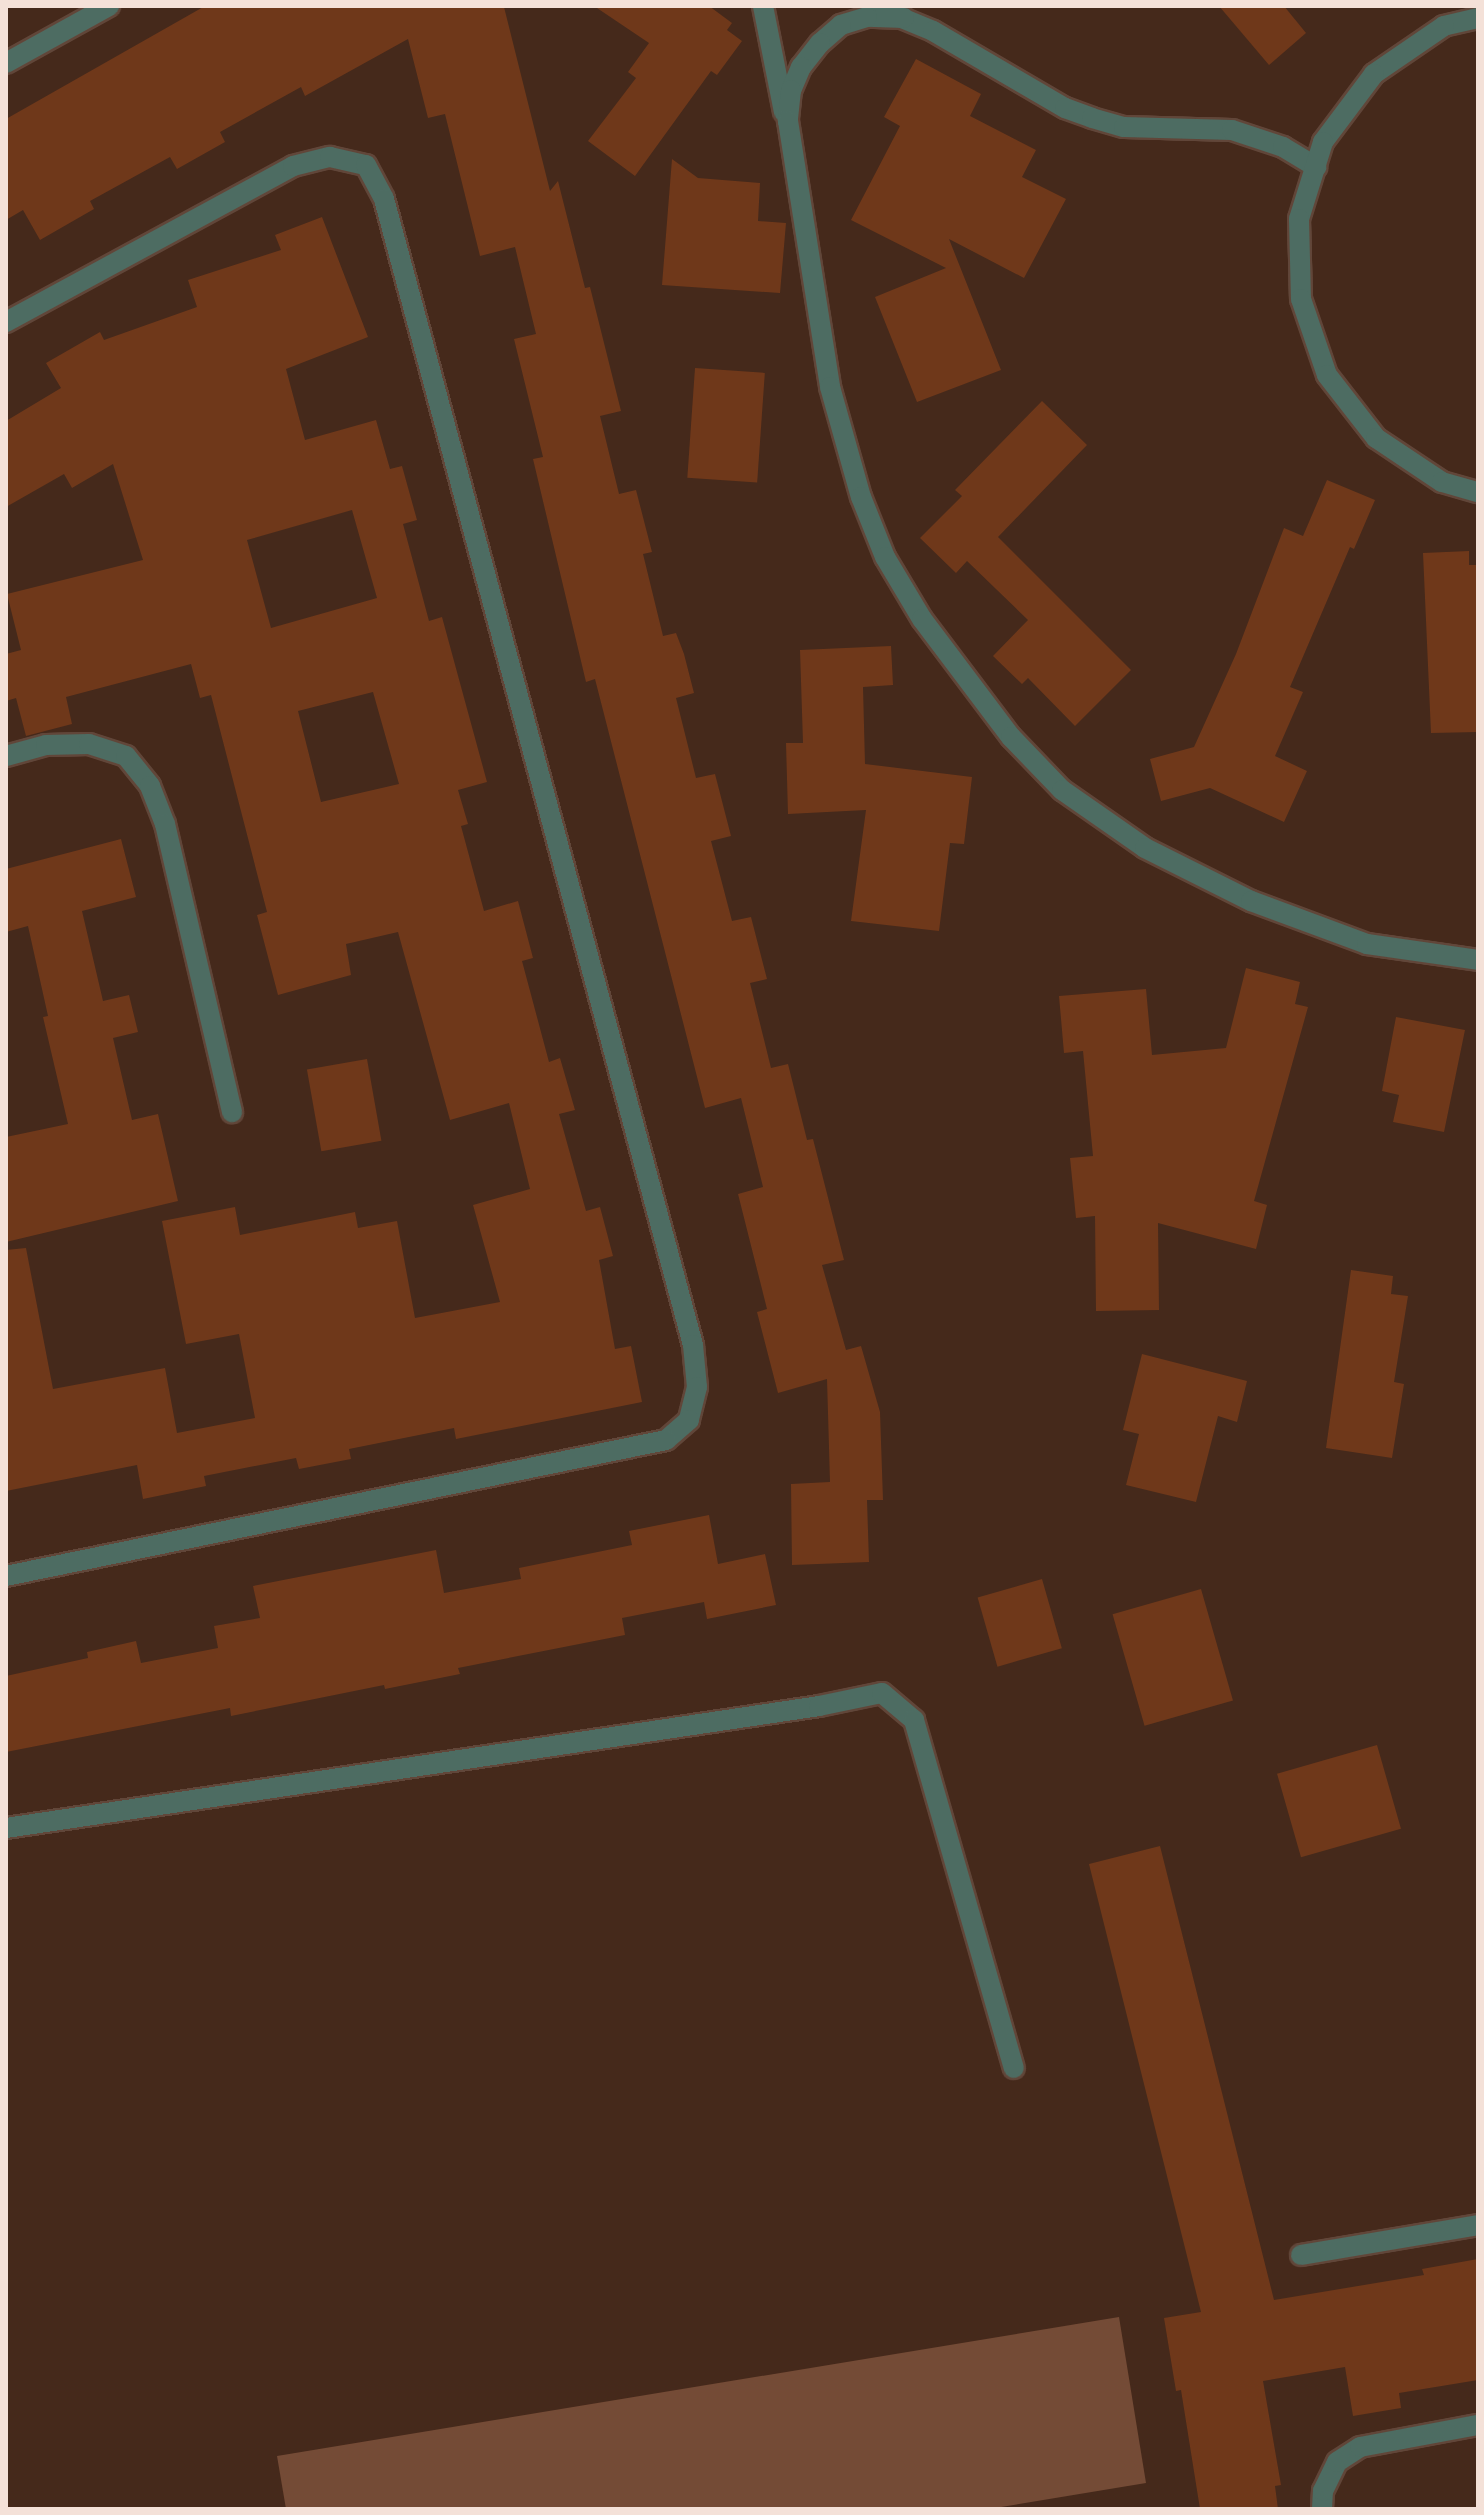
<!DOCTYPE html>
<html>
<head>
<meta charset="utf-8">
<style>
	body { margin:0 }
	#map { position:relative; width:1484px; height:2515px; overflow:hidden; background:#45291b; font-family:"Source Sans 3",sans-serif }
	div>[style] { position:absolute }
	.green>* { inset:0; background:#744b36 }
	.building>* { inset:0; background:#6f381a; transform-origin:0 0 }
	.roads { filter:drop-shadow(2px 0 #614639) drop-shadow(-2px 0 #614639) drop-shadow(0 2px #614639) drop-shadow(0 -2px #614639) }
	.lane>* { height:20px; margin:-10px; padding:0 10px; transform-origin:10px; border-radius:10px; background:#4d6c62 }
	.street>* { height:20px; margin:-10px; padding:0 10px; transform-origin:10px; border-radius:10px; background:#4d6c62 }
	span { translate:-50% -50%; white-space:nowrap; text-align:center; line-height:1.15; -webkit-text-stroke:7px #22150f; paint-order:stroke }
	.frame { position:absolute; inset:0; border:8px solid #f4e1d8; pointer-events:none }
</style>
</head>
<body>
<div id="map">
	<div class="green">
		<i style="clip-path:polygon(1119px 2317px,1146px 2483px,989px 2509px,286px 2509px,277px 2456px)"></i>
	</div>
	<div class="building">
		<i style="clip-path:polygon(205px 6px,504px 7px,550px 191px,558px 181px,585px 288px,590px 287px,621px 411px,600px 416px,619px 494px,636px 490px,652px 552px,643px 554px,663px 636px,676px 633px,684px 654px,694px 693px,676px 698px,696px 778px,715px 774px,731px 836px,711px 841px,732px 921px,751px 917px,767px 979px,750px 983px,771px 1068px,788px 1064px,807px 1140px,813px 1139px,844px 1260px,822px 1265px,846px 1350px,861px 1346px,880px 1412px,883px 1500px,867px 1500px,869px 1562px,792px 1565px,791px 1484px,830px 1482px,827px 1379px,778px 1393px,757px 1312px,767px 1309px,738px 1194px,763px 1187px,741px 1098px,705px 1108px,595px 679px,586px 682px,533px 459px,543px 457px,514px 339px,536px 334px,515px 247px,480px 256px,445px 114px,428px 118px,408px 39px,305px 96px,301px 87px,220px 132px,225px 142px,177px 169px,170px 157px,90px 201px,94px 209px,40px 240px,23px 210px,6px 220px,6px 119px)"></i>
		<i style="clip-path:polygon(594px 6px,709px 6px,732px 23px,727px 30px,742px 41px,717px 75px,711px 71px,635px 176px,588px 141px,636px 78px,628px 72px,649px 43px)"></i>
		<i style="clip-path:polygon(1219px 6px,1284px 6px,1306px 33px,1269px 65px)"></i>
		<i style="clip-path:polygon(916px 59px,981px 94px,970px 116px,1036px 150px,1022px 177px,1066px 199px,1024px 278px,949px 239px,1001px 370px,917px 402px,875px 297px,946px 268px,851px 220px,900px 126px,884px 117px)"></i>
		<i style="clip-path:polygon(672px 159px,698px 178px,760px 183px,758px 221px,786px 223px,780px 293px,662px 285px)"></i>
		<i style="clip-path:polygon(evenodd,322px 217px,368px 337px,286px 369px,305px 440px,376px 420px,390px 469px,402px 466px,417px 520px,403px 524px,429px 621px,442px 617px,487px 782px,458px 790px,468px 824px,461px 826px,484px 911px,518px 901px,533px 958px,522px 961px,549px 1062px,560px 1058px,575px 1110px,559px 1114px,586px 1211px,600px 1207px,613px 1256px,599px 1260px,615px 1349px,631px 1346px,642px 1402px,456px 1439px,454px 1428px,349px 1449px,351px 1459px,299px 1469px,296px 1458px,204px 1476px,206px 1486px,143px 1499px,137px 1465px,6px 1491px,6px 1250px,26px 1248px,53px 1389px,165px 1368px,177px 1433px,255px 1418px,239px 1334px,186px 1344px,162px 1221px,235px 1207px,240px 1235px,355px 1212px,358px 1228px,397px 1221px,415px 1318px,500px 1302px,473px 1205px,530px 1189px,509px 1103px,450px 1120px,398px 932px,346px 944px,351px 975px,278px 995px,257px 915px,267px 912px,211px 695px,200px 698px,191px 664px,66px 697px,72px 724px,26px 736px,16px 698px,6px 701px,6px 654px,21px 650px,7px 594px,143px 560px,113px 464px,72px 488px,64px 474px,6px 507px,6px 421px,61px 388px,46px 363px,100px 332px,104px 340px,197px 307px,188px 280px,281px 250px,275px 235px,322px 217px,352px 510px,377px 598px,271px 628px,247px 540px,352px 510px,322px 217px,373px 692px,399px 784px,321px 802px,298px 711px,373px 692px)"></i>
		<i style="left:695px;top:368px;width:70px;height:110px;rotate:4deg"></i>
		<i style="clip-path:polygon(1042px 401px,1087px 445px,998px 537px,1131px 670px,1075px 726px,1028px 678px,1022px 684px,993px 656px,1028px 620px,967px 561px,956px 573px,920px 538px,962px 496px,955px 490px)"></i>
		<i style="clip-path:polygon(1327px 480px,1375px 500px,1354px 549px,1350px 547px,1290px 687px,1303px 692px,1275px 756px,1307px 771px,1284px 822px,1210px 788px,1161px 801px,1150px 759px,1194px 747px,1236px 654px,1284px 528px,1303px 536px)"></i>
		<i style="clip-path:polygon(1469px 551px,1469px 565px,1478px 565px,1478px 732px,1431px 733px,1423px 553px)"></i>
		<i style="clip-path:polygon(891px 646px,893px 685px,863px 687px,865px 764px,972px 777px,964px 844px,950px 843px,939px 931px,851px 921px,866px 810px,788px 814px,786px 743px,803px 743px,800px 650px)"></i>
		<i style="clip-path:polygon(121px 839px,136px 897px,82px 911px,103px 1001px,129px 995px,138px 1032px,113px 1038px,132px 1120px,158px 1114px,178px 1201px,6px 1242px,6px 1137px,68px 1124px,43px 1017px,48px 1016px,28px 926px,6px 932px,6px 869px)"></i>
		<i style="clip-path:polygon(1246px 968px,1300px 982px,1295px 1004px,1308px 1007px,1254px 1201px,1267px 1205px,1256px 1249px,1158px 1223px,1159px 1310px,1096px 1311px,1095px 1216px,1076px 1218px,1070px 1158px,1093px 1156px,1083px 1051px,1064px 1053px,1059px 996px,1146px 989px,1152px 1055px,1226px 1048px)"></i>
		<i style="clip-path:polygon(1396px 1017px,1465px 1030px,1444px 1132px,1393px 1122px,1399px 1095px,1382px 1091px)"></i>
		<i style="left:367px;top:1059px;width:83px;height:61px;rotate:80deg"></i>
		<i style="clip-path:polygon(1351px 1270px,1393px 1276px,1391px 1294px,1408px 1296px,1394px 1382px,1404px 1384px,1392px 1458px,1326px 1448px)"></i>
		<i style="clip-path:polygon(1142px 1354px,1247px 1381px,1237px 1422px,1218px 1416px,1196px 1502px,1126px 1485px,1139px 1434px,1123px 1430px)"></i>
		<i style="clip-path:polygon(709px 1515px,718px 1564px,765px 1554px,776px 1605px,707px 1619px,704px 1602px,622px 1618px,625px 1635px,458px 1668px,460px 1674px,385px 1689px,384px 1685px,231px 1716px,230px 1708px,6px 1752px,6px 1676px,88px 1658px,87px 1652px,136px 1641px,141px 1663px,218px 1648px,214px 1626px,260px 1618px,253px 1586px,436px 1550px,444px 1593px,521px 1579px,519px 1568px,632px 1545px,629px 1531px)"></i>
		<i style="left:1042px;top:1579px;width:72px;height:67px;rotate:74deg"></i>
		<i style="left:1201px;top:1589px;width:116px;height:92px;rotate:74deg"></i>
		<i style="left:1377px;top:1745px;width:87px;height:104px;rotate:74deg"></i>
		<i style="clip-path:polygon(1160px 1846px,1274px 2300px,1424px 2275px,1422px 2269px,1478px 2259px,1478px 2380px,1399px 2393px,1401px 2408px,1353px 2416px,1345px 2367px,1263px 2381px,1281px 2485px,1275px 2486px,1278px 2509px,1200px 2509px,1181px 2390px,1176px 2391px,1164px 2318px,1201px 2312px,1089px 1864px)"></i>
	</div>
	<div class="roads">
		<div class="lane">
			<i style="left:6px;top:1828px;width:822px;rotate:-8.53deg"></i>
			<i style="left:819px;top:1706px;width:64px;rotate:-11.7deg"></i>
			<i style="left:882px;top:1693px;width:42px;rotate:40.2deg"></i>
			<i style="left:914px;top:1720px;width:362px;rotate:74deg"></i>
		</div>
		<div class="street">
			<i style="left:763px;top:6px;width:108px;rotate:78.8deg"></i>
			<i style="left:892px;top:14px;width:44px;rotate:22.5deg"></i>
			<i style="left:933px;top:31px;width:153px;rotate:30.3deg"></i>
			<i style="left:1065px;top:108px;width:29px;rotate:20deg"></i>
			<i style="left:1092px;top:118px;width:33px;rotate:16deg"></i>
			<i style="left:1124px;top:127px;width:108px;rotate:1.6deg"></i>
			<i style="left:1232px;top:130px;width:54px;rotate:18.4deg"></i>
			<i style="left:1283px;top:147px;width:39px;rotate:31deg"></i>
			<i style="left:904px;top:18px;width:37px;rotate:-178deg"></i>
			<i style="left:867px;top:17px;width:27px;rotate:163deg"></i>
			<i style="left:841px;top:25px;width:28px;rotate:139deg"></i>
			<i style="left:820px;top:43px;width:31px;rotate:128deg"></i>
			<i style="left:801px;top:67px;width:25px;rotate:113deg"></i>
			<i style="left:791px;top:90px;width:31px;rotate:96deg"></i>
			<i style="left:788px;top:121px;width:269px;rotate:81deg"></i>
			<i style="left:830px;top:387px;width:114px;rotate:74.3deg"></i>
			<i style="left:861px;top:497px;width:65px;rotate:68.2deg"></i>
			<i style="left:885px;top:557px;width:72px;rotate:59.2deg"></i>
			<i style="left:922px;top:619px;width:148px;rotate:53deg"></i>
			<i style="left:1011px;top:737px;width:74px;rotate:46.1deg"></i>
			<i style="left:1062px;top:790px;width:101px;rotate:34.9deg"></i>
			<i style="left:1145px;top:848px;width:119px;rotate:26.6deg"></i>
			<i style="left:1251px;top:901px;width:124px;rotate:20.3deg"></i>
			<i style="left:1367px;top:944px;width:112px;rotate:8.2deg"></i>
			<i style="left:1478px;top:18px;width:35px;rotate:167deg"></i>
			<i style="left:1444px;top:26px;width:85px;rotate:145.6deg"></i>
			<i style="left:1374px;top:74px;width:85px;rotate:126.9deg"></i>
			<i style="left:1323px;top:142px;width:81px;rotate:107.3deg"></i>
			<i style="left:1299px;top:219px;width:80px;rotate:88.6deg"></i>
			<i style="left:1301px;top:299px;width:80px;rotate:71.1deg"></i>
			<i style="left:1327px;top:375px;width:80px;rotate:52.1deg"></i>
			<i style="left:1376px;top:438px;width:79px;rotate:33.7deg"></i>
			<i style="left:1442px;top:482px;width:37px;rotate:16deg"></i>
			<i style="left:6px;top:63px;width:118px;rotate:-29deg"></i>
			<i style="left:6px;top:322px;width:327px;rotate:-28.5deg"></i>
			<i style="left:293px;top:166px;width:38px;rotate:-14deg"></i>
			<i style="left:330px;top:157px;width:37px;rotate:13deg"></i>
			<i style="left:366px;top:165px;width:38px;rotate:62deg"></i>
			<i style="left:384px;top:199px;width:1187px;rotate:74.91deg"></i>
			<i style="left:693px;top:1345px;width:42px;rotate:84.6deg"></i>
			<i style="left:697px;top:1387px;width:34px;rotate:104deg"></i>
			<i style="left:689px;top:1420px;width:30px;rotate:139deg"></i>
			<i style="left:666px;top:1440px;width:674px;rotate:168.36deg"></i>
			<i style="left:6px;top:756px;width:41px;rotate:-15.4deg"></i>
			<i style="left:46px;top:745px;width:43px;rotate:-1.3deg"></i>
			<i style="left:89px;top:744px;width:39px;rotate:18deg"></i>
			<i style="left:126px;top:756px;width:38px;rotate:51deg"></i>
			<i style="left:150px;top:786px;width:41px;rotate:68.5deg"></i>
			<i style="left:165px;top:824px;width:296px;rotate:76.9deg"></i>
			<i style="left:1301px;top:2255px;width:180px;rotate:-9.6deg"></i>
			<i style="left:1322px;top:2509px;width:18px;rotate:-87deg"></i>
			<i style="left:1323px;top:2491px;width:32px;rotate:-64deg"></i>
			<i style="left:1337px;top:2462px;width:27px;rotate:-33deg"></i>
			<i style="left:1360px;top:2447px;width:120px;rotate:-10.6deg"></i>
		</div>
	</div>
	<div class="frame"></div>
</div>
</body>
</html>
